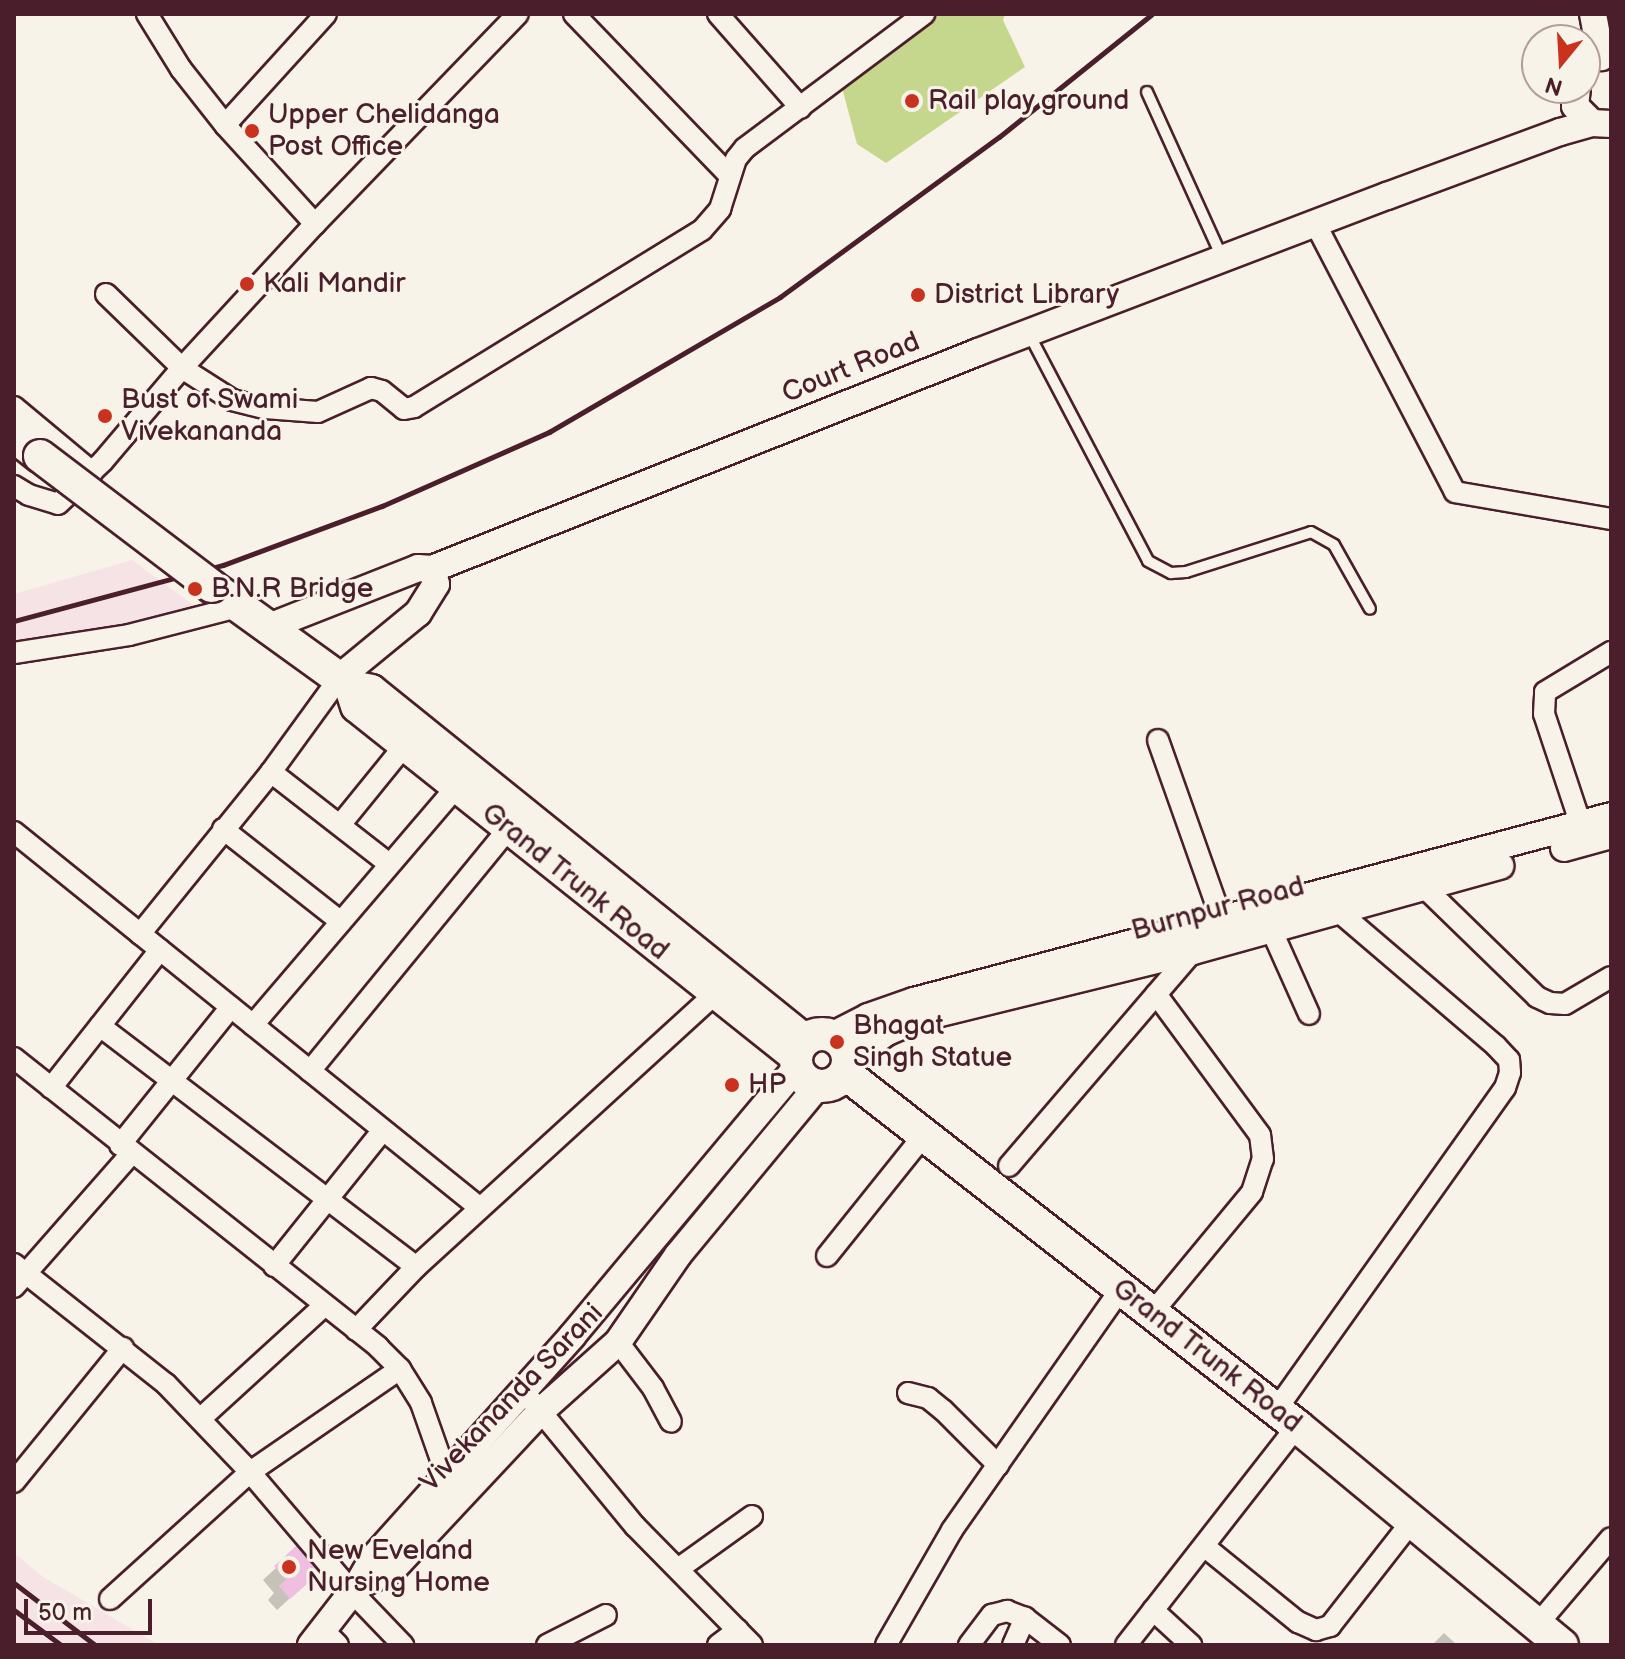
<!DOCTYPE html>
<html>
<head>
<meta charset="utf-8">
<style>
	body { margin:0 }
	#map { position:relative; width:1625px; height:1659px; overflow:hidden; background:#f7f3e8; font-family:"Balsamiq Sans",sans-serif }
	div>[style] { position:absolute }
	.built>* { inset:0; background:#f5e3e6 }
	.green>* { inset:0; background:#c5d78c }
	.shadow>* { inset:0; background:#0003 }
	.building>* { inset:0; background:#efbfe1 }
	.roads { filter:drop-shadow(2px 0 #4a1f2b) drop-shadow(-2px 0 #4a1f2b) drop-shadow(0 2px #4a1f2b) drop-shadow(0 -2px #4a1f2b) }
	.service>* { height:10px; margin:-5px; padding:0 5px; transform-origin:5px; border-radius:5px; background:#f7f3e8 }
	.minor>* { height:20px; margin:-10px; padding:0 10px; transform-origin:10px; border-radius:10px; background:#f7f3e8 }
	.tertiary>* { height:26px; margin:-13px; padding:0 13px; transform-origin:13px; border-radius:13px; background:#f7f3e8 }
	.primary>* { height:32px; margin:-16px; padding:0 16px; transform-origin:16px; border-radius:16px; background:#f7f3e8 }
	.primary>.ring { margin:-16px; padding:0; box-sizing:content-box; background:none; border:32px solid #f7f3e8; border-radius:50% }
	.rail>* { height:5px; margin:-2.5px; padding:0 2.5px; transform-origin:2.5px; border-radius:2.5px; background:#4a1f2b }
	.bridges { filter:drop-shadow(2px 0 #4a1f2b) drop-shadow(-2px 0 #4a1f2b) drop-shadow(0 2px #4a1f2b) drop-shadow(0 -2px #4a1f2b) }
	.primary-bridge>* { height:32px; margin:-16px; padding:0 16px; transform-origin:16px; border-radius:16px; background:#f7f3e8 }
	.dots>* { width:22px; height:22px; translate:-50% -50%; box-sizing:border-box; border:4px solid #f7f3e8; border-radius:50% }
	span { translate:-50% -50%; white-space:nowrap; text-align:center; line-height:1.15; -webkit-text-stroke:6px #f7f3e8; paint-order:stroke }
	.poi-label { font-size:28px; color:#4a1f2b }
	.left { translate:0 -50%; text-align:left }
	.street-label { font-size:28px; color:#4a1f2b }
	.frame { position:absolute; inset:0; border:16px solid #4a1f2b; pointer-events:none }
	.north { position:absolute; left:1521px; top:24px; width:80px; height:80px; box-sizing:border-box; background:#f7f3e8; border:2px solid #b29e9c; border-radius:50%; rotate:198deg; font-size:22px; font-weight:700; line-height:32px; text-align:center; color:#4a1f2b }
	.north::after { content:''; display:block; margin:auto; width:28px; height:36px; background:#c8321e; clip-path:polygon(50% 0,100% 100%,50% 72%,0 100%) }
	.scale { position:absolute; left:24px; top:1599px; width:128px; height:36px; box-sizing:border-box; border:4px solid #4a1f2b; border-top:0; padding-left:10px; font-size:24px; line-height:28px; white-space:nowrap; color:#4a1f2b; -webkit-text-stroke:6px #f7f3e8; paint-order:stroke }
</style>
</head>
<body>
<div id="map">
	<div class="built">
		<i style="clip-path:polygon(132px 560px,207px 615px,14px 648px,14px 594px)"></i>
		<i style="clip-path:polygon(14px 1553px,43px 1577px,159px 1645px,14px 1645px)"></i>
	</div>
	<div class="green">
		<i style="clip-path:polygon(933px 14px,1005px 14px,1003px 20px,1025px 67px,886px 163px,857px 144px,841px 84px)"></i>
	</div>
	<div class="shadow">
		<i style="clip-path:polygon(296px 1549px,299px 1590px,277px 1610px,268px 1600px,274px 1593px,263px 1580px)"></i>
		<i style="clip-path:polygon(1444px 1633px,1457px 1645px,1432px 1645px)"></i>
	</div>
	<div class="building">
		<i style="clip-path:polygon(296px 1546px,315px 1568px,309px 1573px,314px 1578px,290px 1599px,279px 1586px,286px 1580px,274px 1566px)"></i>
	</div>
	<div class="roads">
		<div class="service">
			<i style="left:1147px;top:92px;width:181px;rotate:65.6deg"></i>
			<i style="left:1029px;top:334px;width:256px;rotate:62.3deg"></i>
			<i style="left:1148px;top:561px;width:26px;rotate:28deg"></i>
			<i style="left:1171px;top:573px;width:15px;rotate:-4deg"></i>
			<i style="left:1186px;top:572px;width:131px;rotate:-17.7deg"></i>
			<i style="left:1311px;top:532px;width:26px;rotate:29deg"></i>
			<i style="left:1334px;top:545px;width:73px;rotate:60.6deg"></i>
		</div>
		<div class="minor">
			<i style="left:147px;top:14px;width:65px;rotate:58.3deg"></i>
			<i style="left:181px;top:69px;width:71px;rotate:51.8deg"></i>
			<i style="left:225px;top:125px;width:134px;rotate:47.7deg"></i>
			<i style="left:574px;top:14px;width:225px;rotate:46.1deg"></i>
			<i style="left:718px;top:14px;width:125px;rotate:48.6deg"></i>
			<i style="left:225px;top:125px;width:150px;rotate:-47.7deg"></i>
			<i style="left:1315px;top:223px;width:303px;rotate:62.5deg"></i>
			<i style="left:1455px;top:492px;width:158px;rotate:9.8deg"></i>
			<i style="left:106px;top:294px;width:106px;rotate:44.2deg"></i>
			<i style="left:182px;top:368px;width:59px;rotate:32.6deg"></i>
			<i style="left:232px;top:400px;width:34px;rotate:14deg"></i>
			<i style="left:265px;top:408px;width:53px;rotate:4.3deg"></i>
			<i style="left:318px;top:412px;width:58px;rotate:-24.4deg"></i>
			<i style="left:371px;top:388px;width:11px;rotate:15deg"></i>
			<i style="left:382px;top:391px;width:28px;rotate:39deg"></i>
			<i style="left:404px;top:409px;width:10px;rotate:-11deg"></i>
			<i style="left:414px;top:407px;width:338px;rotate:-31.6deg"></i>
			<i style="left:702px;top:230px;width:28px;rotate:-49deg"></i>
			<i style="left:720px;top:209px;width:52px;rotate:-72.3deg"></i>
			<i style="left:736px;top:159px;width:14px;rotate:-51deg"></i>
			<i style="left:745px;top:148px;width:224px;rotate:-36.8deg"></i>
			<i style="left:14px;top:407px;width:102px;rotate:39.8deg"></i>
			<i style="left:14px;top:486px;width:17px;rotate:31deg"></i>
			<i style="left:29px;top:495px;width:30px;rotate:17deg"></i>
			<i style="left:58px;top:504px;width:62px;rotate:-43.7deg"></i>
			<i style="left:103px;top:461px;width:122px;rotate:-49.7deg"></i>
			<i style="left:182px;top:368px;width:196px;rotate:-47.3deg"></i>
			<i style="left:315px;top:224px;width:292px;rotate:-46deg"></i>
			<i style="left:14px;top:653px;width:116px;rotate:-8.9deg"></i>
			<i style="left:129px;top:635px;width:117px;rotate:-14.4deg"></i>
			<i style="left:1158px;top:740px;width:192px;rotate:70.5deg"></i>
			<i style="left:271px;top:772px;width:150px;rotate:37.9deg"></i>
			<i style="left:340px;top:825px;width:103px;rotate:-50.9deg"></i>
			<i style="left:1581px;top:825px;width:117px;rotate:-108.4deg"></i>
			<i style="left:1544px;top:714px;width:22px;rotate:-87deg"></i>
			<i style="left:1545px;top:692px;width:77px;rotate:-31.2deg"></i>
			<i style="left:223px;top:829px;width:150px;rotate:38.2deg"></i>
			<i style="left:14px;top:832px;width:599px;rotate:38.9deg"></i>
			<i style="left:1424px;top:887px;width:158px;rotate:44.2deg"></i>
			<i style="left:1537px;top:997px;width:14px;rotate:25deg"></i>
			<i style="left:1550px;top:1003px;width:15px;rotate:4deg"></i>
			<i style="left:1565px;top:1004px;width:53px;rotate:-30.4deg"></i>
			<i style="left:1271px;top:929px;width:93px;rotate:65.9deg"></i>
			<i style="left:140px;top:934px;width:208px;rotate:-51deg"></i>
			<i style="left:271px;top:772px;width:117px;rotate:-54deg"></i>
			<i style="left:253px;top:1025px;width:313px;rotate:-49.5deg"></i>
			<i style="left:100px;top:1026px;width:397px;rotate:37.3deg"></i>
			<i style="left:14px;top:1058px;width:465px;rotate:38.4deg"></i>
			<i style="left:378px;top:1347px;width:31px;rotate:45deg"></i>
			<i style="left:400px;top:1369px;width:40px;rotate:58deg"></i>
			<i style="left:421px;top:1403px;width:78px;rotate:70.6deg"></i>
			<i style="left:310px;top:1071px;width:313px;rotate:-50.7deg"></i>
			<i style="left:51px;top:1088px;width:176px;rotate:-51.7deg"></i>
			<i style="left:120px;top:1145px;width:177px;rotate:-51.2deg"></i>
			<i style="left:1009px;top:1166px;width:283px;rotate:-49.4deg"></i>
			<i style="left:827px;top:1256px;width:155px;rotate:-51.3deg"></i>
			<i style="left:14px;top:1264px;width:194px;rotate:38.3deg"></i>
			<i style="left:166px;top:1384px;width:122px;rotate:46.3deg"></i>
			<i style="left:250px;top:1472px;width:157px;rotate:49.6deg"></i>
			<i style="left:352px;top:1592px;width:74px;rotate:46.1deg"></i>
			<i style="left:274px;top:1266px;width:174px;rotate:-51.3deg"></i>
			<i style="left:14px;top:1287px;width:177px;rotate:-48.7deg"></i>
			<i style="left:1152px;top:1313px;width:157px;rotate:-50.4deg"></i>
			<i style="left:1252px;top:1192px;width:35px;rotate:-72deg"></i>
			<i style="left:1263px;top:1159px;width:24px;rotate:-97deg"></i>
			<i style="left:1260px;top:1135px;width:175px;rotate:-126.4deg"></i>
			<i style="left:356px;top:1330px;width:87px;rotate:-46.4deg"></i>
			<i style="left:416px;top:1267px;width:405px;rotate:-42.4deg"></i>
			<i style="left:618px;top:1342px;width:58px;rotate:52.7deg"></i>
			<i style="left:653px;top:1388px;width:38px;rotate:62deg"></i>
			<i style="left:908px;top:1393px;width:21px;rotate:14deg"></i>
			<i style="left:928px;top:1398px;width:19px;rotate:39deg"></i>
			<i style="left:943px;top:1410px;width:78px;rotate:45deg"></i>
			<i style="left:533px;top:1402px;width:161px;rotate:50.6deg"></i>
			<i style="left:635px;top:1526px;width:167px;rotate:45.5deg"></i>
			<i style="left:1276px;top:1410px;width:395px;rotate:-54.6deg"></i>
			<i style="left:1505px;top:1088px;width:16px;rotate:-72deg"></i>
			<i style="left:1510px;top:1073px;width:13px;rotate:-94deg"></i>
			<i style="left:1509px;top:1060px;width:19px;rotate:-133deg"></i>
			<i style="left:1496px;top:1046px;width:208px;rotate:-139.5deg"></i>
			<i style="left:200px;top:1419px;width:169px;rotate:-42.4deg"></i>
			<i style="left:14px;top:1482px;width:173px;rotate:-50.9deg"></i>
			<i style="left:1204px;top:1546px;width:121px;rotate:39deg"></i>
			<i style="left:1298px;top:1622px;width:20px;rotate:24deg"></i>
			<i style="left:1316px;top:1630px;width:15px;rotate:-16deg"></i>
			<i style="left:1330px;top:1626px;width:133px;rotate:-52deg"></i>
			<i style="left:678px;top:1569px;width:91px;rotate:-35.6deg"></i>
			<i style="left:110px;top:1599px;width:189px;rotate:-42.2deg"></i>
			<i style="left:250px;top:1472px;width:182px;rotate:-34.5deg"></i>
			<i style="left:1153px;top:1610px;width:52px;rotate:42.6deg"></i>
			<i style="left:1537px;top:1625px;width:114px;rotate:-49.6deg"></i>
			<i style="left:323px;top:1630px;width:21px;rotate:45deg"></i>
			<i style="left:547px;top:1645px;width:66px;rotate:-27deg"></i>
			<i style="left:718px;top:1645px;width:25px;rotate:-37deg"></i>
			<i style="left:886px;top:1645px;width:133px;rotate:-60.1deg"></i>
			<i style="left:952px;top:1530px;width:294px;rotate:-55deg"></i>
			<i style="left:969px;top:1645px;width:38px;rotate:-53deg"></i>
			<i style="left:992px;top:1615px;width:16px;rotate:-15deg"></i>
			<i style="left:1007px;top:1611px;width:19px;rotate:21deg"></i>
			<i style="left:1025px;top:1618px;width:44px;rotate:37.6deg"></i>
			<i style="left:1013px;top:1645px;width:30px;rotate:-66deg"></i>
			<i style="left:1126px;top:1645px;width:278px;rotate:-52deg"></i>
		</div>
		<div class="tertiary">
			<i style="left:1593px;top:14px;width:44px;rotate:79.5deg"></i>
			<i style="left:1577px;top:88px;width:18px;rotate:96deg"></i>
			<i style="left:1575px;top:106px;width:24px;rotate:45deg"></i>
			<i style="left:271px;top:626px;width:158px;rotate:-21.5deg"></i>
			<i style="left:418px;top:568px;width:14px;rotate:4deg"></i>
			<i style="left:432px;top:569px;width:588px;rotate:-21.67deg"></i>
			<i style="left:978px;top:352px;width:438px;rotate:-20.9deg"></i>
			<i style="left:1387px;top:196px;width:184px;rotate:-20.3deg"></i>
			<i style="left:1560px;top:132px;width:33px;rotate:-16deg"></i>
			<i style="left:1592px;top:123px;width:19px;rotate:3deg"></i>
			<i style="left:340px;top:677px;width:101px;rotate:-39.4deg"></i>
			<i style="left:418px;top:613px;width:34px;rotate:-58deg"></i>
			<i style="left:436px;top:584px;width:16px;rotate:-105deg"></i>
			<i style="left:1564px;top:848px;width:49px;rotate:-15.5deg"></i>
			<i style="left:833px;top:1035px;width:39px;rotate:-27deg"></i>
			<i style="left:868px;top:1017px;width:49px;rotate:-19.2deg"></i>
			<i style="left:914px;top:1001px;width:721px;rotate:-14.86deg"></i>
			<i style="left:849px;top:1059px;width:47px;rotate:-35.4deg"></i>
			<i style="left:887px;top:1032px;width:36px;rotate:-23deg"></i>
			<i style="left:920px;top:1018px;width:281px;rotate:-13.8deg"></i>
			<i style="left:1193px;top:951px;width:319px;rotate:-15.5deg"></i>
			<i style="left:357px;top:1586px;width:40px;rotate:-25deg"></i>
			<i style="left:393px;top:1569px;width:218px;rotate:-46.9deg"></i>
			<i style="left:542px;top:1410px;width:102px;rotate:-41.8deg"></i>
			<i style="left:618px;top:1342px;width:106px;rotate:-55.4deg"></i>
			<i style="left:678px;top:1255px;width:218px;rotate:-50.4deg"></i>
			<i style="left:311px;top:1645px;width:75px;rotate:-52.1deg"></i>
			<i style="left:357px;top:1586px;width:34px;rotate:-60deg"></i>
			<i style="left:374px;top:1557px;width:297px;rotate:-48.1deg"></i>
			<i style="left:572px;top:1336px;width:349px;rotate:-50.1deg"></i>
		</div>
		<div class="primary">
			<i style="left:14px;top:436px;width:33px;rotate:38deg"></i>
			<i style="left:211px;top:586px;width:173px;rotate:35.8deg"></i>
			<i class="ring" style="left:796px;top:1034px;width:20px;height:20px"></i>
			<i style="left:796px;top:1056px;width:561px;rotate:-141.44deg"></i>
			<i style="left:357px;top:706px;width:20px;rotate:-108deg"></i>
			<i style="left:351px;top:687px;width:20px;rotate:11deg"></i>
			<i style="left:371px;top:691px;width:556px;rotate:38.87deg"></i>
			<i style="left:846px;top:1074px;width:572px;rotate:37.97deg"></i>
			<i style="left:1297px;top:1426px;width:344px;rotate:39.6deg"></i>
		</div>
	</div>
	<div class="rail">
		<i style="left:14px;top:621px;width:216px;rotate:-15deg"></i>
		<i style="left:223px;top:565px;width:170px;rotate:-20.4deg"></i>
		<i style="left:382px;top:506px;width:183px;rotate:-23.9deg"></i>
		<i style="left:549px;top:432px;width:268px;rotate:-30.3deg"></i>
		<i style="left:780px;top:297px;width:271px;rotate:-36.2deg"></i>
		<i style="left:999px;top:137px;width:196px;rotate:-38.8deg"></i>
		<i style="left:14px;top:1583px;width:102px;rotate:37.4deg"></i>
		<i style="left:14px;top:1610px;width:59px;rotate:36.7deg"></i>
	</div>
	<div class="bridges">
		<div class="primary-bridge">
			<i style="left:40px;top:456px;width:215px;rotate:37.2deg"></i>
		</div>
	</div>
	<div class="dots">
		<i style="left:912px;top:101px;background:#c8321e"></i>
		<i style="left:252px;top:131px;background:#c8321e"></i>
		<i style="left:247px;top:284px;background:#c8321e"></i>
		<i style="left:918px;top:295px;background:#c8321e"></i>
		<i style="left:105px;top:416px;background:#c8321e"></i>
		<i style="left:195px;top:589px;background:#c8321e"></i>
		<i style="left:837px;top:1042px;background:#c8321e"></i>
		<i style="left:732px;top:1085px;background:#c8321e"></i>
		<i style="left:289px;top:1567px;background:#c8321e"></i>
	</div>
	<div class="poi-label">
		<span class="left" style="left:928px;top:101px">Rail play ground</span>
		<span class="left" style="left:268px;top:131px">Upper Chelidanga<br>Post Office</span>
		<span class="left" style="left:263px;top:284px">Kali Mandir</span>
		<span class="left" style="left:934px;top:295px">District Library</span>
		<span class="left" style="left:121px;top:416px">Bust of Swami<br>Vivekananda</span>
		<span class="left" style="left:211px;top:589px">B.N.R Bridge</span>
		<span class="left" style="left:853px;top:1042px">Bhagat<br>Singh Statue</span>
		<span class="left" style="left:748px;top:1085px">HP</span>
		<span class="left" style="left:307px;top:1567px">New Eveland<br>Nursing Home</span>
	</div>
	<div class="street-label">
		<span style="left:851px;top:368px;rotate:-22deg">Court Road</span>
		<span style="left:575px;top:882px;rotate:39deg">Grand Trunk Road</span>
		<span style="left:1218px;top:909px;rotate:-15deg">Burnpur Road</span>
		<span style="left:1207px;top:1356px;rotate:38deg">Grand Trunk Road</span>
		<span style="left:512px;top:1398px;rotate:-46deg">Vivekananda Sarani</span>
	</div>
	<div class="frame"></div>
	<div class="north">N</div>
	<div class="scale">50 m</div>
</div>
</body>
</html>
